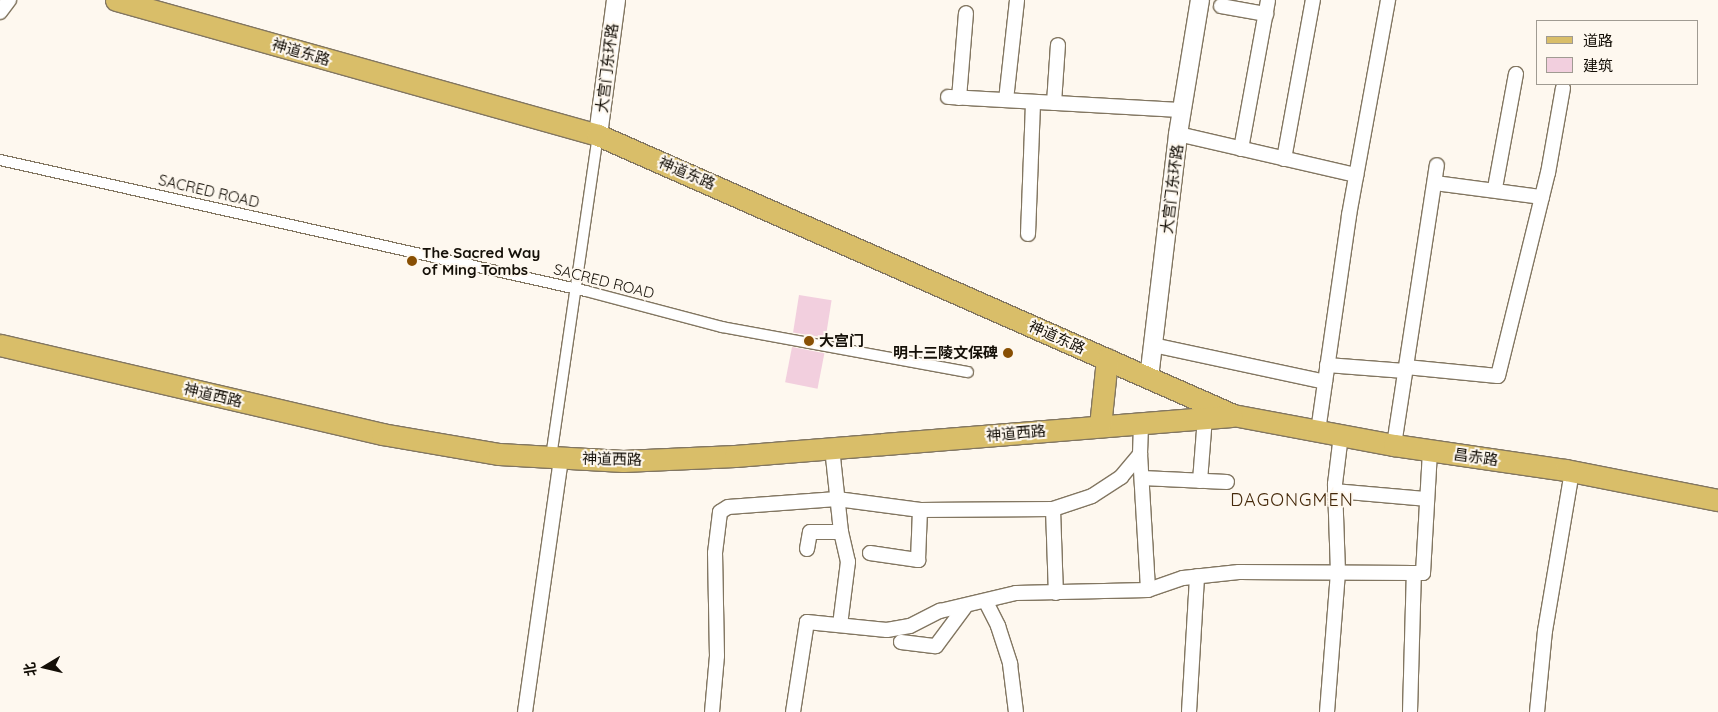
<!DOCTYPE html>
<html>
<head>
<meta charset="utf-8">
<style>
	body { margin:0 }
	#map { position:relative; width:1718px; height:712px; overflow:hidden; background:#fef8ef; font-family:Quicksand,"Noto Sans SC",sans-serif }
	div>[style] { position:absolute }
	.building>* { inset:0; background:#f2cfde; transform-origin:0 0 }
	.roads { filter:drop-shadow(1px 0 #827661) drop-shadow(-1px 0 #827661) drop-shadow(0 1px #827661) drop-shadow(0 -1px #827661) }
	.pedestrian>* { height:10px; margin:-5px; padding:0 5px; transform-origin:5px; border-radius:5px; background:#fff }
	.minor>* { height:14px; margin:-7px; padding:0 7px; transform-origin:7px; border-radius:7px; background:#fff }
	.tertiary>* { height:18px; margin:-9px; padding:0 9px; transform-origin:9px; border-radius:9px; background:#fff }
	.primary>* { height:21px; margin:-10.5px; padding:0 10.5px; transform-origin:10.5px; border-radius:10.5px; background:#d9be69 }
	.dots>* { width:14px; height:14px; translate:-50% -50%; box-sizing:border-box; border:2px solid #fef8ef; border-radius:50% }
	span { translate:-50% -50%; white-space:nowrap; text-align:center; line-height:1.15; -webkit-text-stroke:4px #fef8ef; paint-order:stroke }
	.street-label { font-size:15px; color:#140f07 }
	.poi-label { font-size:15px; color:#140f07; font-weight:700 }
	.left { translate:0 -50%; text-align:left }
	.right { translate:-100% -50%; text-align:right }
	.quarter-label { font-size:18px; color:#45290a; letter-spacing:1px }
	.legend { position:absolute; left:1536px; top:20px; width:162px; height:65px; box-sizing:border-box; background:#fef8ef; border:1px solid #a09b92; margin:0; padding:6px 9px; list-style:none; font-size:15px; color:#140f07 }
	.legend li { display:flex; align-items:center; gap:10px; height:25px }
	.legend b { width:25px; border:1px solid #a09b92 }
	.north { position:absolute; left:20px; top:642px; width:50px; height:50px; -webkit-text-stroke:4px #fef8ef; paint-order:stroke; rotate:261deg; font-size:14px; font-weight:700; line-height:20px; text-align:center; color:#140f07 }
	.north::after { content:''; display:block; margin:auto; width:18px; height:22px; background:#140f07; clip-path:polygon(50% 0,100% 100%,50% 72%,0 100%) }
</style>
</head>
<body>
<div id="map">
	<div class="building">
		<i style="left:799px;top:295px;width:33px;height:38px;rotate:9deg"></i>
		<i style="left:792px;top:347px;width:33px;height:36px;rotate:11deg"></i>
	</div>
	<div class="roads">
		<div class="pedestrian">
			<i style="left:0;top:160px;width:600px;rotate:12.6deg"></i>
			<i style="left:586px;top:291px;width:141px;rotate:14.8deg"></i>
			<i style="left:722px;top:327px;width:250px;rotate:10.4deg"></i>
			<i style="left:551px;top:457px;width:325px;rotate:-81.7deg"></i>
		</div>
		<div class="minor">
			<i style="left:1221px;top:6px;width:46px;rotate:10.1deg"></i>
			<i style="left:0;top:12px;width:15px;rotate:-53deg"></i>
			<i style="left:948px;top:97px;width:234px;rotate:3.2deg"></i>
			<i style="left:959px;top:98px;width:85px;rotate:-85.3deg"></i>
			<i style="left:1006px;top:100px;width:101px;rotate:-83.7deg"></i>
			<i style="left:1054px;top:103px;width:58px;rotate:-86.1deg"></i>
			<i style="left:1178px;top:134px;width:183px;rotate:13deg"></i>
			<i style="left:1241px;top:149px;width:151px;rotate:-79.7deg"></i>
			<i style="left:1284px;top:159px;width:162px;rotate:-79.7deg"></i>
			<i style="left:1435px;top:183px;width:108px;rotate:7.5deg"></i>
			<i style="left:1495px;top:188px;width:116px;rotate:-79.6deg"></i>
			<i style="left:1028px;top:234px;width:132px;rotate:-87.8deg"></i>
			<i style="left:1153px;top:345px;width:176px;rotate:12.1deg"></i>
			<i style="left:1327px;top:365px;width:78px;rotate:4.4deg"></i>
			<i style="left:1406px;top:367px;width:92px;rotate:5.6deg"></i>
			<i style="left:1498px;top:376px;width:209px;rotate:-76.2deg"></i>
			<i style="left:1548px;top:173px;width:86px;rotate:-80deg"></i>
			<i style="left:1318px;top:431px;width:218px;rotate:-81.8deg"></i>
			<i style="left:1349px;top:215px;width:219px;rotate:-79.7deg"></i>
			<i style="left:1394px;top:445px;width:283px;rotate:-81.3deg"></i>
			<i style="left:1140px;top:454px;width:136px;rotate:86.6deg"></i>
			<i style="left:1142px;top:478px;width:85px;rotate:2.7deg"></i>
			<i style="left:1200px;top:481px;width:63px;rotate:-85.5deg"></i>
			<i style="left:1335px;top:491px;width:92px;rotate:5deg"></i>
			<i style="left:1053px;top:509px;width:84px;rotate:88deg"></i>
			<i style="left:807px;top:549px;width:17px;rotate:-80deg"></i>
			<i style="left:810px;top:532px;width:31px"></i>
			<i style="left:841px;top:532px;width:84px;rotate:-96.1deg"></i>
			<i style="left:870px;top:553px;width:49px;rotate:8.3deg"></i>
			<i style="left:918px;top:560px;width:50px;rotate:-87.7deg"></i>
			<i style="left:986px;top:602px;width:27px;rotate:63deg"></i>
			<i style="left:998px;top:626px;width:40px;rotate:72deg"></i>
			<i style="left:1010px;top:664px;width:48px;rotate:82.9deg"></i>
			<i style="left:840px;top:625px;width:64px;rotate:-82.8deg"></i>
			<i style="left:848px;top:562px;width:31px;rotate:-103deg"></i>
			<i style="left:901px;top:642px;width:35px;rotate:7deg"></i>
			<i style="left:936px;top:646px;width:49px;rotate:-53.4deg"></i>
			<i style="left:525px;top:712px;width:257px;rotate:-81.9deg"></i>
			<i style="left:712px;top:712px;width:56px;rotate:-84.9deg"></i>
			<i style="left:717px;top:656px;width:103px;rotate:-91.1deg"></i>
			<i style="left:715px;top:553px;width:41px;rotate:-83deg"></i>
			<i style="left:720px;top:512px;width:9px;rotate:-32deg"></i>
			<i style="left:728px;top:507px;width:109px;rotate:-4.2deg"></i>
			<i style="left:837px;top:499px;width:84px;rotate:7.5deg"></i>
			<i style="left:920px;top:510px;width:133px;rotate:-0.4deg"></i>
			<i style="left:1053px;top:509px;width:41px;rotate:-18.4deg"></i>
			<i style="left:1092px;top:496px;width:35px;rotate:-33deg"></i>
			<i style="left:1121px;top:477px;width:30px;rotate:-50deg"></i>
			<i style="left:1140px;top:454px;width:31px;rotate:-88deg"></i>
			<i style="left:793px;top:712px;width:91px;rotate:-81.2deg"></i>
			<i style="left:807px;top:622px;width:80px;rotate:5.7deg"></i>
			<i style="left:887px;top:630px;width:23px;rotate:-10deg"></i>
			<i style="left:910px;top:626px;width:34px;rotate:-27deg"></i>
			<i style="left:940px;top:611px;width:78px;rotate:-13.3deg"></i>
			<i style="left:1016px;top:593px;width:132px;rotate:-1.3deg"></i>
			<i style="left:1148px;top:590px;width:37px;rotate:-19deg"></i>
			<i style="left:1183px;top:578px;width:56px;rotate:-6.1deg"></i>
			<i style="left:1239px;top:572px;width:175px;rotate:0.3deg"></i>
			<i style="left:1189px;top:712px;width:136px;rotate:-86.6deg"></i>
			<i style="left:1327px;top:712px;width:140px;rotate:-85.5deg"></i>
			<i style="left:1338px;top:572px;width:88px;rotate:-92deg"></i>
			<i style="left:1335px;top:484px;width:49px;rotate:-83deg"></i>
			<i style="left:1410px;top:712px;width:139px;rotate:-88.4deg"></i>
			<i style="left:1414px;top:573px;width:9px"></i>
			<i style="left:1423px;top:573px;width:123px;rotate:-86.7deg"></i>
			<i style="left:1537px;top:712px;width:81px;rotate:-84.4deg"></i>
			<i style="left:1545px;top:631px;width:161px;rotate:-80.4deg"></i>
		</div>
		<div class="tertiary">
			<i style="left:598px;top:135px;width:136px;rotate:-82.4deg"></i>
			<i style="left:1149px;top:378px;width:246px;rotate:-83.2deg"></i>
			<i style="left:1178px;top:134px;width:136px;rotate:-80.7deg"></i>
		</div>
		<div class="primary">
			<i style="left:116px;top:0;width:501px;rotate:15.65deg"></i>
			<i style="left:598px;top:135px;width:694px;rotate:23.79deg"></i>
			<i style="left:1233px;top:415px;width:164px;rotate:10.6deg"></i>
			<i style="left:1394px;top:445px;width:174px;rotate:8.3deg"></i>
			<i style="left:1566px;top:470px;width:155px;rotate:11.2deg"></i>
			<i style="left:0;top:345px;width:392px;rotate:13.1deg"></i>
			<i style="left:382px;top:434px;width:119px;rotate:9.7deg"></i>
			<i style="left:499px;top:454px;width:124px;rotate:3.2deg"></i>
			<i style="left:623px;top:461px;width:112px;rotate:-2.6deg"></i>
			<i style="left:735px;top:456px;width:498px;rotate:-4.6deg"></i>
			<i style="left:1100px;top:426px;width:67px;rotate:-84deg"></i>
		</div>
	</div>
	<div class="dots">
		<i style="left:412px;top:261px;background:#884f03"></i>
		<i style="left:809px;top:341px;background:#884f03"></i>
		<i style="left:1008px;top:353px;background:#884f03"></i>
	</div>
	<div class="street-label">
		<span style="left:301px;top:52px;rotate:16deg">神道东路</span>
		<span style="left:607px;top:68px;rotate:-83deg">大宫门东环路</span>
		<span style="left:687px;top:173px;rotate:23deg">神道东路</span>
		<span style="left:1172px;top:189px;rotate:-83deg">大宫门东环路</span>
		<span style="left:209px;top:191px;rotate:13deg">SACRED ROAD</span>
		<span style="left:604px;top:281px;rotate:14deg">SACRED ROAD</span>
		<span style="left:1057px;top:337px;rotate:24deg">神道东路</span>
		<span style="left:213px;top:395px;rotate:13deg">神道西路</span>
		<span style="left:1016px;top:433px;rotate:-5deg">神道西路</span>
		<span style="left:1476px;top:457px;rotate:8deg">昌赤路</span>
		<span style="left:612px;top:459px;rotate:1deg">神道西路</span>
	</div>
	<div class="poi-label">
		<span class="left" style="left:422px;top:261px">The Sacred Way<br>of Ming Tombs</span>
		<span class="left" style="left:819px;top:341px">大宫门</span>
		<span class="right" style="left:998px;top:353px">明十三陵文保碑</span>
	</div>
	<div class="quarter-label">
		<span style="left:1292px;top:500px">DAGONGMEN</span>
	</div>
	<ul class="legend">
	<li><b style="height:6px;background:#d9be69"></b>道路</li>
	<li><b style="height:14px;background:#f2cfde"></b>建筑</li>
	</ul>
	<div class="north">北</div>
</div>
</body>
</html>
